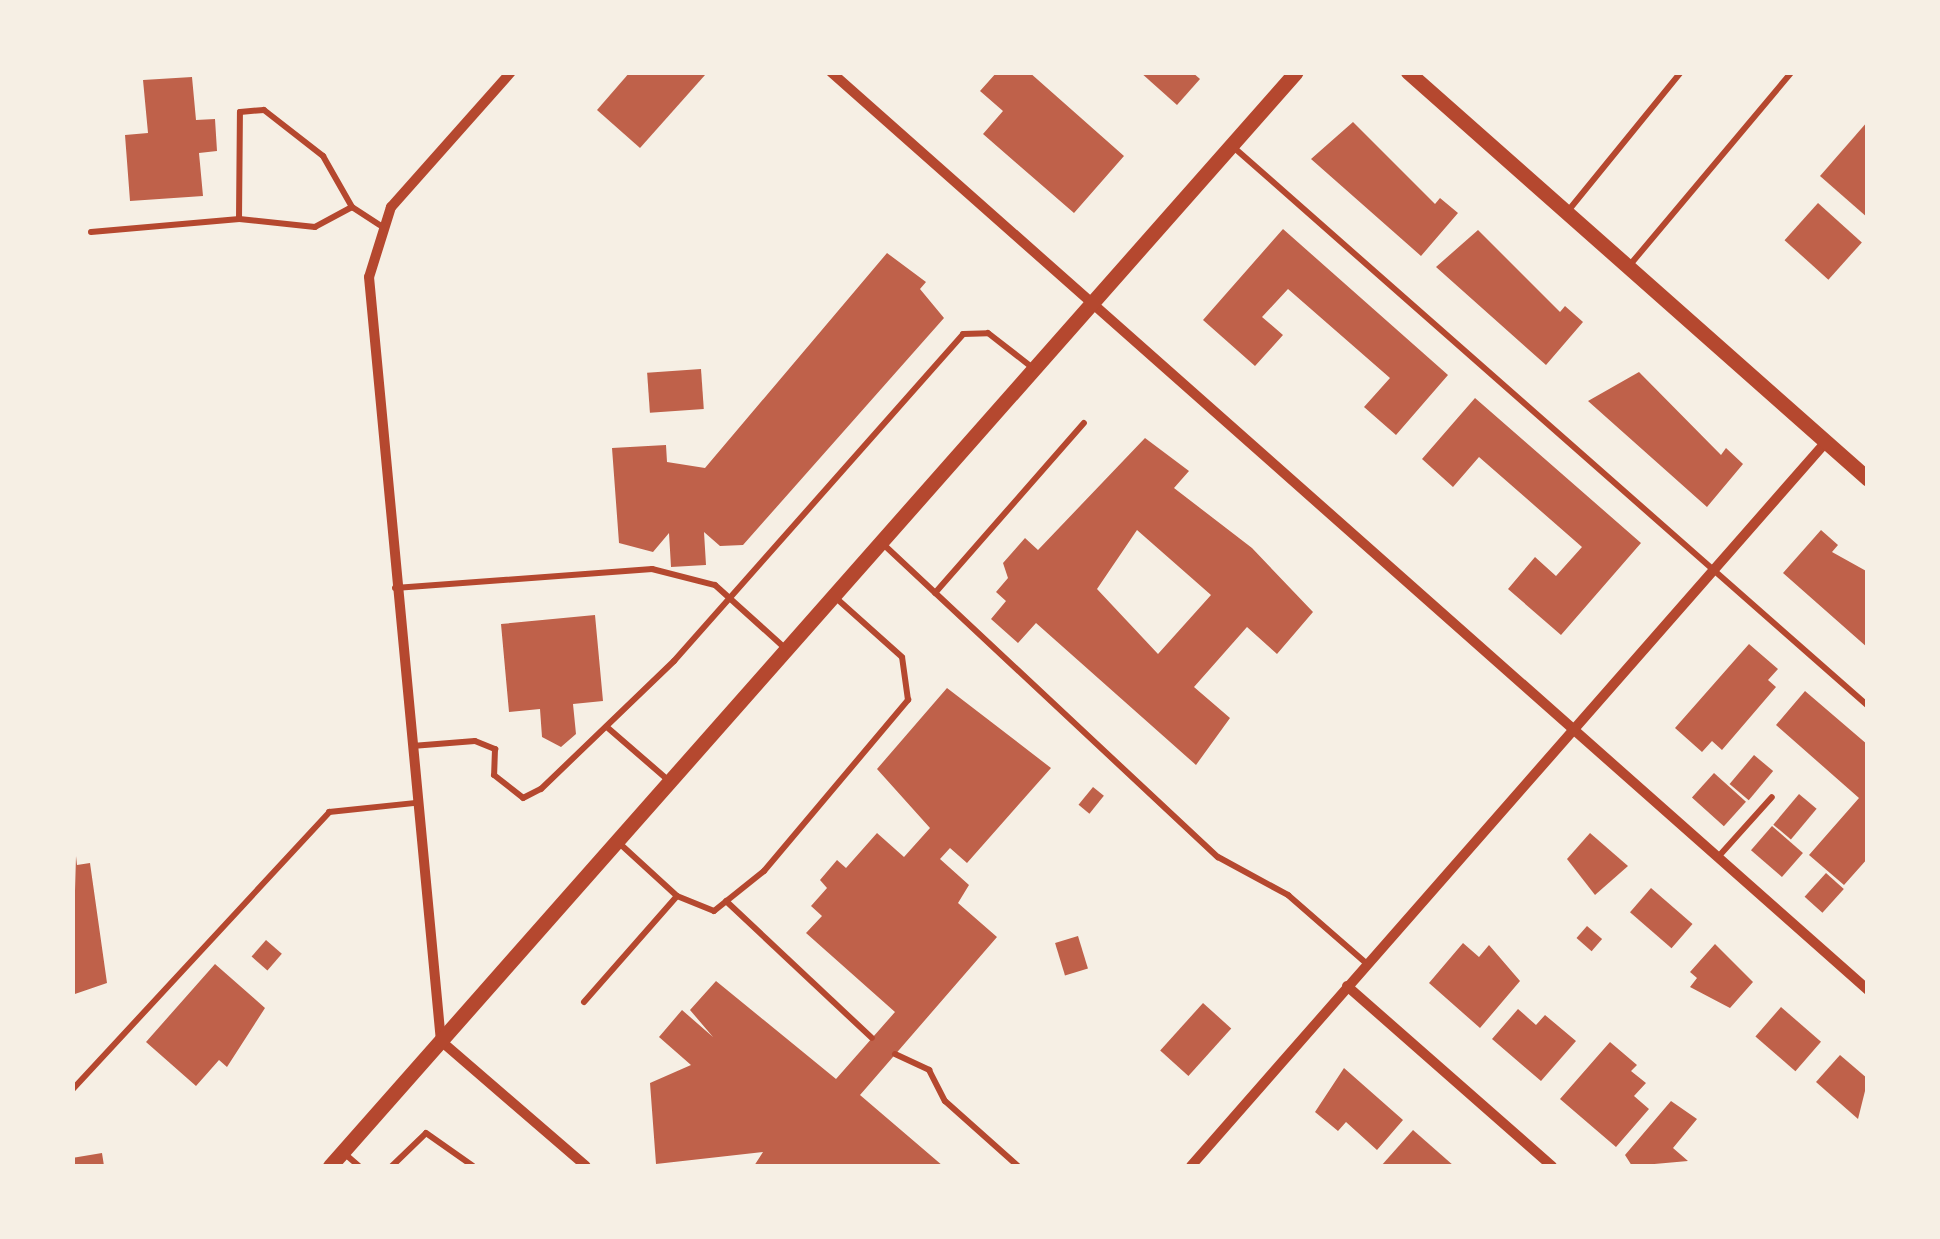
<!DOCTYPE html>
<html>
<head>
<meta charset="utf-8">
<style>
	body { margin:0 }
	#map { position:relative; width:1940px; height:1239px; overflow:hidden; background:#f6efe4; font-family:Montserrat,sans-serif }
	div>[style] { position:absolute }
	.building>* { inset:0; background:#bf614a; transform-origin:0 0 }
	.service>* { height:6px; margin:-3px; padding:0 3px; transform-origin:3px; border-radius:3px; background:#b5482f }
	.minor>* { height:10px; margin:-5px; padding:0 5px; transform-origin:5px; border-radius:5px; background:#b5482f }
	.tertiary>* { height:15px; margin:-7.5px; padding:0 7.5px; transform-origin:7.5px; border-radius:7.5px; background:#b5482f }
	span { translate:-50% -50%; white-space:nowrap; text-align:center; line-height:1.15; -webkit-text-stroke:10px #f6efe4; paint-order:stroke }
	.frame { position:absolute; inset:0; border:75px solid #f6efe4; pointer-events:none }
</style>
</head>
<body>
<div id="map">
	<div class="building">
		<i style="clip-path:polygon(630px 72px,705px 75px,640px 148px,597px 110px)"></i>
		<i style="clip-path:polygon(997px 72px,1029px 72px,1124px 156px,1074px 213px,983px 134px,1003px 111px,980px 91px)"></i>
		<i style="clip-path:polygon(1140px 72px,1192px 72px,1200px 79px,1177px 105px)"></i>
		<i style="clip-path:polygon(192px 77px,196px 120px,215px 119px,217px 151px,199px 153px,203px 196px,130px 201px,125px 135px,148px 133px,143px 80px)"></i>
		<i style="clip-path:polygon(1868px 121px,1868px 218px,1820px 176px)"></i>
		<i style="clip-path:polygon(1353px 122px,1435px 204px,1440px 198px,1458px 213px,1421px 256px,1311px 159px)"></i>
		<i style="left:1818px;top:203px;width:59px;height:50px;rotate:42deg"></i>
		<i style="clip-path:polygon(1283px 229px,1448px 375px,1396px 435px,1364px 407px,1390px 378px,1288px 289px,1262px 317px,1283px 335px,1255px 366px,1203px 320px)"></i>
		<i style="clip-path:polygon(1478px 230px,1560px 312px,1565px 306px,1583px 322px,1546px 365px,1436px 267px)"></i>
		<i style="clip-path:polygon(887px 253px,926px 282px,920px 289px,944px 318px,743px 545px,720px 546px,704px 532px,706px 565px,671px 567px,669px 533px,653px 552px,619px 543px,612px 448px,666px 445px,667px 462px,705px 468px)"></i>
		<i style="left:701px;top:369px;width:40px;height:54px;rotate:86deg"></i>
		<i style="clip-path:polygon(1639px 372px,1721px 455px,1726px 448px,1743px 464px,1707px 507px,1588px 401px)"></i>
		<i style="clip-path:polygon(1475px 398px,1641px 543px,1561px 635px,1508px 589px,1535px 557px,1556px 576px,1582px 547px,1479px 457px,1453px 487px,1422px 459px)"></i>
		<i style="clip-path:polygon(evenodd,1145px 438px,1189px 471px,1174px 488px,1252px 548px,1313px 612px,1277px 654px,1247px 627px,1194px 687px,1230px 718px,1196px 765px,1036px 623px,1018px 643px,991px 619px,1006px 601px,996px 592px,1008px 578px,1003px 563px,1025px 538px,1038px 550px,1145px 438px,1137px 530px,1211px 595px,1158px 654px,1097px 589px,1137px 530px)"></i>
		<i style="clip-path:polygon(1821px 530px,1838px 545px,1832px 552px,1868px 572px,1868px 648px,1783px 573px)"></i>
		<i style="clip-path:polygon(595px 615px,603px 701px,573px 704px,576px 734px,561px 747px,542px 737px,540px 709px,509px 712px,501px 624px)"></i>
		<i style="clip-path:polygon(1749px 644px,1778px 669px,1768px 680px,1776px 687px,1722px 750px,1712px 741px,1702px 752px,1675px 728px)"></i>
		<i style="clip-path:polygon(947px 688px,1051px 768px,967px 863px,950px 848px,940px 859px,969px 885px,958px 903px,997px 937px,860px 1095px,943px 1166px,754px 1166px,763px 1152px,656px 1164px,650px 1083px,691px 1065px,659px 1037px,682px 1010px,713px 1037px,690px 1010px,716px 981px,836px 1079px,895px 1012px,806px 933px,822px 916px,811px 906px,827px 888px,820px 880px,837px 860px,846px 868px,877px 833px,904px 857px,930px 828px,877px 769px)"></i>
		<i style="clip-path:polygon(1805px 691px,1868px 745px,1868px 858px,1844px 885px,1809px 855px,1859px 798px,1776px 725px)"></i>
		<i style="left:1754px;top:755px;width:25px;height:38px;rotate:40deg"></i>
		<i style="left:1714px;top:773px;width:43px;height:33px;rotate:42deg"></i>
		<i style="left:1093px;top:787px;width:14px;height:23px;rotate:39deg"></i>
		<i style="left:1799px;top:794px;width:23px;height:40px;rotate:40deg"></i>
		<i style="left:1772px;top:826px;width:41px;height:32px;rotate:41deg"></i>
		<i style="clip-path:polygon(1590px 833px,1628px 866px,1595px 895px,1567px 859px)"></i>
		<i style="clip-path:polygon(76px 856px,77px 865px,90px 863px,107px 983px,72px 995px)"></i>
		<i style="left:1826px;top:873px;width:24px;height:32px;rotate:42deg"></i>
		<i style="left:1651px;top:888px;width:55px;height:32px;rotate:41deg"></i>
		<i style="left:1587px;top:926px;width:20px;height:16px;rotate:41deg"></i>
		<i style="left:1078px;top:936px;width:34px;height:24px;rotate:73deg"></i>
		<i style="left:266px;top:940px;width:21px;height:22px;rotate:41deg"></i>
		<i style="clip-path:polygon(1463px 943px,1479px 957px,1489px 945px,1520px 981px,1480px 1028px,1429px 983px)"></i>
		<i style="clip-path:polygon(1715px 944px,1753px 982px,1730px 1008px,1690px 987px,1697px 978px,1690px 972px)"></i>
		<i style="clip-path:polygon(215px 964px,265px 1008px,227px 1067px,219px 1060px,196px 1086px,146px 1042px)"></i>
		<i style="left:1203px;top:1003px;width:38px;height:64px;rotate:42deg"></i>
		<i style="left:1781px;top:1007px;width:53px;height:39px;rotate:41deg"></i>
		<i style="clip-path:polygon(1518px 1009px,1536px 1025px,1545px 1015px,1576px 1041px,1541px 1081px,1492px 1039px)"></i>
		<i style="clip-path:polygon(1610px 1042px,1637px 1065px,1631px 1071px,1646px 1083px,1634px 1096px,1649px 1109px,1616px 1147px,1560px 1099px)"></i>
		<i style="clip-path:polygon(1840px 1055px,1868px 1079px,1858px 1119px,1816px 1082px)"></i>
		<i style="clip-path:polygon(1344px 1068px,1403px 1120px,1377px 1150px,1346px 1122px,1338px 1131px,1315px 1112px)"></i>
		<i style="clip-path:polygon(1671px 1101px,1697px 1119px,1673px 1148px,1688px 1161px,1632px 1166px,1625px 1155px)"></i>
		<i style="clip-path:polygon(1413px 1130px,1454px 1166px,1381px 1166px)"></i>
		<i style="clip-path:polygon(102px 1153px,104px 1166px,72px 1166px,72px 1158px)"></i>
	</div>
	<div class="service">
		<i style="left:1231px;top:145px;width:849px;rotate:41.37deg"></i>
		<i style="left:352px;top:207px;width:42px;rotate:151.6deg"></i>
		<i style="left:315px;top:227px;width:76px;rotate:-174deg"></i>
		<i style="left:239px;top:219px;width:107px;rotate:-89.5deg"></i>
		<i style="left:240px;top:112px;width:24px;rotate:-5deg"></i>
		<i style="left:264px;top:110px;width:75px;rotate:37.9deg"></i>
		<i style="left:323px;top:156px;width:59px;rotate:60.4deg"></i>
		<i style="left:352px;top:207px;width:33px;rotate:33deg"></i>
		<i style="left:1568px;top:211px;width:179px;rotate:-50.9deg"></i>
		<i style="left:91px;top:232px;width:149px;rotate:-5deg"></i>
		<i style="left:1629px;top:266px;width:253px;rotate:-50deg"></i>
		<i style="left:882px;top:543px;width:460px;rotate:43.1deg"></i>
		<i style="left:1218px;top:857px;width:80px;rotate:28.5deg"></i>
		<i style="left:1288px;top:895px;width:105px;rotate:41.1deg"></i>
		<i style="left:395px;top:588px;width:258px;rotate:-4.2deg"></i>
		<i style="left:652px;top:569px;width:65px;rotate:14.3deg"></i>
		<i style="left:715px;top:585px;width:94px;rotate:42deg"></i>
		<i style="left:935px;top:593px;width:226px;rotate:-48.8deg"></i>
		<i style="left:608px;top:728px;width:79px;rotate:40.9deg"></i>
		<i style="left:412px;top:746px;width:63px;rotate:-4.5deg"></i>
		<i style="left:475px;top:741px;width:22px;rotate:22deg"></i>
		<i style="left:495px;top:749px;width:26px;rotate:92deg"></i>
		<i style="left:494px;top:775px;width:37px;rotate:38deg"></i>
		<i style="left:523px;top:798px;width:20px;rotate:-27deg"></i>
		<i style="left:541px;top:789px;width:185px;rotate:-43.9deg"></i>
		<i style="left:674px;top:661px;width:436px;rotate:-48.5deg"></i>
		<i style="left:963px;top:334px;width:25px;rotate:-2deg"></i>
		<i style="left:988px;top:333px;width:57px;rotate:37.9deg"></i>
		<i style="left:618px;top:842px;width:80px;rotate:42.5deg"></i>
		<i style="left:677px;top:896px;width:40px;rotate:22deg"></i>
		<i style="left:714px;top:911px;width:64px;rotate:-38.7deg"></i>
		<i style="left:764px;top:871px;width:224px;rotate:-49.9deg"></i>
		<i style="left:908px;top:700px;width:43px;rotate:-97.9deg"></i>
		<i style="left:902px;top:657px;width:90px;rotate:-138.2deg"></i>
		<i style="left:1719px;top:856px;width:79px;rotate:-48.1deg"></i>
		<i style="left:726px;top:901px;width:200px;rotate:43.2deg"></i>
		<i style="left:584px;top:1002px;width:141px;rotate:-48.7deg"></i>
		<i style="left:895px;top:1054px;width:38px;rotate:25deg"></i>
		<i style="left:929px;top:1070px;width:35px;rotate:63deg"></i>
		<i style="left:945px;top:1101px;width:98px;rotate:41.7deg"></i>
		<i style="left:72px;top:1090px;width:379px;rotate:-47.2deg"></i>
		<i style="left:329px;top:812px;width:85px;rotate:-6deg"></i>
		<i style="left:345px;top:1154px;width:18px;rotate:41deg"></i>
		<i style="left:392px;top:1166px;width:47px;rotate:-44.1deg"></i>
		<i style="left:426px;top:1133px;width:57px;rotate:35.1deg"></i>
	</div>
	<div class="minor">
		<i style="left:511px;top:72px;width:181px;rotate:131.6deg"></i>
		<i style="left:391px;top:207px;width:73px;rotate:107.4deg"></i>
		<i style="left:369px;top:277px;width:767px;rotate:84.62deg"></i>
		<i style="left:441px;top:1041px;width:191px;rotate:40.8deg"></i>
		<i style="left:831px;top:72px;width:1385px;rotate:41.52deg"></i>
		<i style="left:1347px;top:986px;width:273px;rotate:41.3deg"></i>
		<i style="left:1191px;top:1166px;width:963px;rotate:-48.75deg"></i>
	</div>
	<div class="tertiary">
		<i style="left:1408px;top:72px;width:614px;rotate:41.5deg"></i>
		<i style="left:330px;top:1166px;width:1459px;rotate:-48.56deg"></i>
	</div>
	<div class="frame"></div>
</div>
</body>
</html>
